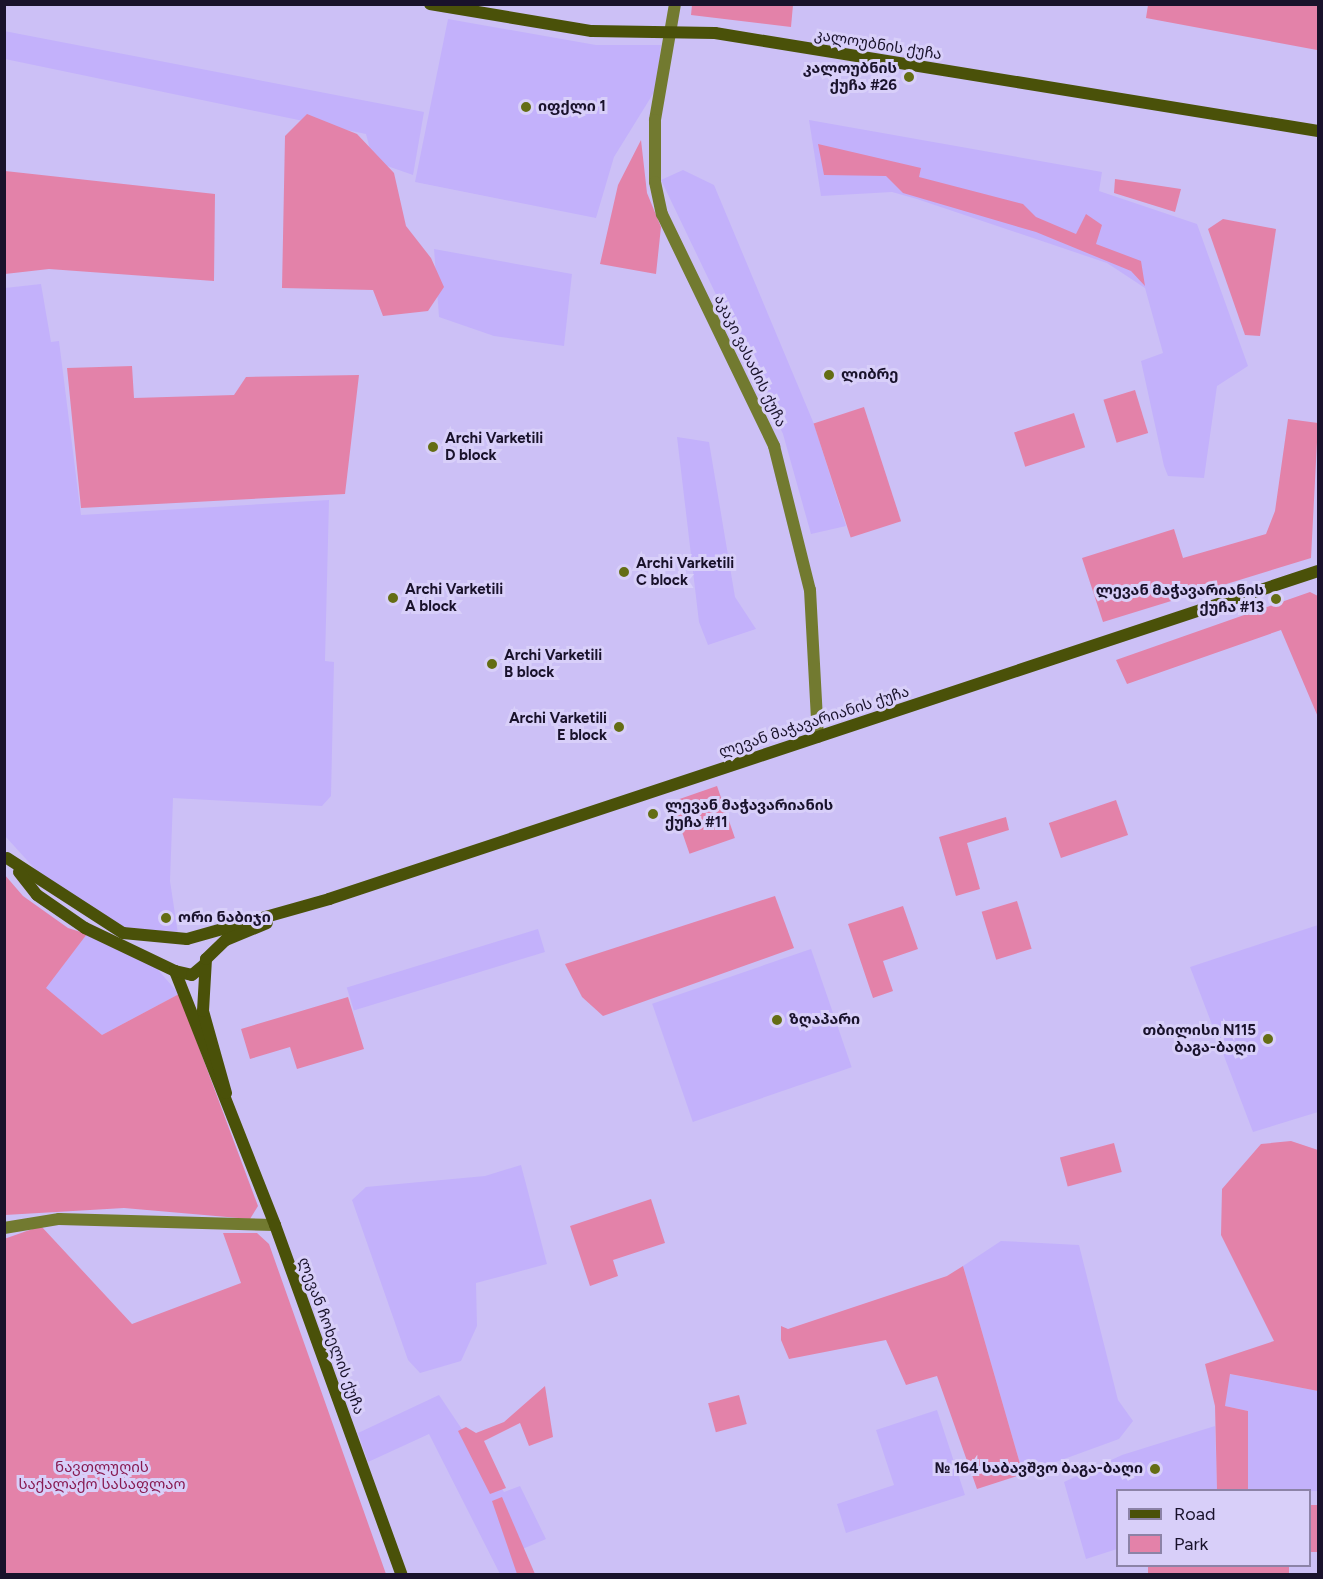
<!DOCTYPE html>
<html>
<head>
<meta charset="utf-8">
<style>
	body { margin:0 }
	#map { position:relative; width:1323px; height:1579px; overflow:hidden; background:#ccc0f6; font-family:Figtree,"Noto Sans Georgian",sans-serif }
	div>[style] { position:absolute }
	.built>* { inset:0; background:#c3b1fb; transform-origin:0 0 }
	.green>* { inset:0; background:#e382a9; transform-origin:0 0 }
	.street>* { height:12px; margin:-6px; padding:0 6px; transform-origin:6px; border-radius:6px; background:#727a30 }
	.secondary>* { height:12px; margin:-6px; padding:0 6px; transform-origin:6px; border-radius:6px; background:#4a5109 }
	.dots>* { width:16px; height:16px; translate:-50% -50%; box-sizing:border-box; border:3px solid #d8cff9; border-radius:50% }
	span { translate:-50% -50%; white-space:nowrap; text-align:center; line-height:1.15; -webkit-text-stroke:6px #d8cff9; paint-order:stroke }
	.street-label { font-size:15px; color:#19122b }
	.poi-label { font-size:15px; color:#19122b; font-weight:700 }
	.right { translate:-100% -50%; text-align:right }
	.left { translate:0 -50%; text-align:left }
	.park-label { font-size:15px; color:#881b52 }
	.frame { position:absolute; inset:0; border:6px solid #19122b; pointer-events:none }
	.legend { position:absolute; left:1116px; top:1489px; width:195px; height:78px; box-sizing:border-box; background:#d8cff9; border:2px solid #8c83a7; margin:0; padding:8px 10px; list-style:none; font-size:18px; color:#19122b }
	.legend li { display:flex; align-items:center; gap:12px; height:30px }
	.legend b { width:30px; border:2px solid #8c83a7 }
</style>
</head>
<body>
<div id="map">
	<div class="built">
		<i style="clip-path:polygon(448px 19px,596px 45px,661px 45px,656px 89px,614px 157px,596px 218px,415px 182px)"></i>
		<i style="clip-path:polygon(4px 31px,424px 112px,413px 175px,373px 161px,366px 134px,5px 59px)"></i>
		<i style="clip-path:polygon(809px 120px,1102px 172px,1099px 191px,1197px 224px,1248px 366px,1217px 386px,1204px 478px,1168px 476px,1164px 466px,1141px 361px,1163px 353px,1145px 288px,1107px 263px,917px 199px,892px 192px,821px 196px)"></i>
		<i style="clip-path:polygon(683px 170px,714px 185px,814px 424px,846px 526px,811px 534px,783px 434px,661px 180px)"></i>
		<i style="clip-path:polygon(434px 249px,572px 274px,564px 346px,494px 336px,439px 317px)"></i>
		<i style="clip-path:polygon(41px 284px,51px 342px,59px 341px,81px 515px,329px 500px,325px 661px,334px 662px,331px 796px,322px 806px,173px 798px,170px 881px,178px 934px,128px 932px,56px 892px,5px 836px,5px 288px)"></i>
		<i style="clip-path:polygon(677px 437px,709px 442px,735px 597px,756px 629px,708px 645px,699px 622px)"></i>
		<i style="clip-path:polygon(1318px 925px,1318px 1112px,1253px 1132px,1190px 967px)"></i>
		<i style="left:538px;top:929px;width:24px;height:200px;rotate:73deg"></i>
		<i style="clip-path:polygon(87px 934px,153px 964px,179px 994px,102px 1035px,45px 988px)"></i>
		<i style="left:811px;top:949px;width:125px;height:168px;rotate:71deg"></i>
		<i style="clip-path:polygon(521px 1165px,547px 1264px,476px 1283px,477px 1326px,461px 1361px,420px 1373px,408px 1360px,352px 1200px,366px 1187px,485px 1176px)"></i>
		<i style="clip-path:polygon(1001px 1241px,1079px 1245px,1118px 1400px,1133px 1421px,1119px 1439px,1023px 1474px,963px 1266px)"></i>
		<i style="clip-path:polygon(1229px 1374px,1318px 1391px,1318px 1491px,1248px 1490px,1248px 1411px,1225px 1406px)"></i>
		<i style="clip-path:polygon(439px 1395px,504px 1492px,520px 1486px,546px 1539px,520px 1550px,530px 1574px,500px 1574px,429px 1434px,368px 1462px,358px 1433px)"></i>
		<i style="clip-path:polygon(937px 1410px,965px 1495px,846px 1533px,837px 1504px,894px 1485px,876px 1430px)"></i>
		<i style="clip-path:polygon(1215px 1426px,1217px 1490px,1118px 1490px,1117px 1549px,1086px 1559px,1064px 1482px,1122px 1455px)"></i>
	</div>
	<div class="green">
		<i style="clip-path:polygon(692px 5px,793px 5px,791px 27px,691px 15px)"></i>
		<i style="clip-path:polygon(1148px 5px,1318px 5px,1317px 50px,1146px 18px)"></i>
		<i style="clip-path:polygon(307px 114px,357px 134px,394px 173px,406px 226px,431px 258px,444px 287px,428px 311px,383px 316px,373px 290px,282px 288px,285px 136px)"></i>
		<i style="clip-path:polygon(641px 140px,647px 193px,661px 227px,656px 274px,600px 264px,618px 185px)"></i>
		<i style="clip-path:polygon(818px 144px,921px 168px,919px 177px,1023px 204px,1036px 217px,1076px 234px,1086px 214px,1102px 225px,1096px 244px,1141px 261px,1145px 286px,1131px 271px,1036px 232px,903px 193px,886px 176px,824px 175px)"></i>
		<i style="clip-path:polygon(5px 171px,215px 194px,214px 281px,49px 269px,5px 274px)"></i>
		<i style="clip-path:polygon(1115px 179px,1181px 189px,1175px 212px,1114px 193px)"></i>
		<i style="clip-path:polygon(1223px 219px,1276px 229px,1260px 336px,1245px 335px,1208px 229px)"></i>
		<i style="clip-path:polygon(132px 366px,134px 398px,234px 395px,246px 377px,359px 375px,345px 494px,81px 508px,67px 368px)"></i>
		<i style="left:1135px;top:390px;width:45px;height:33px;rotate:73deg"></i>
		<i style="left:864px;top:407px;width:120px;height:53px;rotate:72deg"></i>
		<i style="left:1074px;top:413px;width:36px;height:63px;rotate:72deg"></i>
		<i style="clip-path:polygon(1288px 419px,1318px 423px,1311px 558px,1103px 622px,1082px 558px,1174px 529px,1183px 558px,1266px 534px,1275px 511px)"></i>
		<i style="clip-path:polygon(1310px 592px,1318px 596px,1318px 717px,1281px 630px,1127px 684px,1116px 660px)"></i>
		<i style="left:717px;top:786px;width:55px;height:48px;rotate:71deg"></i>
		<i style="left:1116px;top:800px;width:37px;height:71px;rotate:71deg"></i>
		<i style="clip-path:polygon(1006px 817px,1009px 830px,967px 843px,980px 889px,956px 896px,939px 837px)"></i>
		<i style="clip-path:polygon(4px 874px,23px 896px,68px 928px,87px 934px,46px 988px,102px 1035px,179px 994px,258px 1206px,250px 1219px,124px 1208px,5px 1215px)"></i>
		<i style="clip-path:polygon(775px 896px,794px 948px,603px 1016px,582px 997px,565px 964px)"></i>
		<i style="left:1017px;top:901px;width:50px;height:37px;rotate:73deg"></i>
		<i style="clip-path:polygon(903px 906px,918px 949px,883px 961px,893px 991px,873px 998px,848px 924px)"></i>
		<i style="clip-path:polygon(348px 997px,364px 1049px,297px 1069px,290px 1047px,250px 1059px,241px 1029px)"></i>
		<i style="clip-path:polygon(1291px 1141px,1318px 1150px,1318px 1391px,1230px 1374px,1225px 1406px,1248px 1411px,1248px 1490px,1217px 1490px,1215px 1406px,1205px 1364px,1274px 1341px,1221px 1235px,1222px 1189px,1261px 1144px)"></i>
		<i style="left:1114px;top:1143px;width:30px;height:56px;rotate:75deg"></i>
		<i style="clip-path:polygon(651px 1199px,665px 1243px,613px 1260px,618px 1276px,590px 1286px,570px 1226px)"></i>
		<i style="clip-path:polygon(41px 1226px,132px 1324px,241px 1283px,223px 1233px,257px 1233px,269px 1244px,386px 1574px,5px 1574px,4px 1239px)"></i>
		<i style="clip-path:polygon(963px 1266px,1023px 1474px,977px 1489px,937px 1376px,906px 1385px,886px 1340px,789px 1359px,781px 1340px,781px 1326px,788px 1329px,947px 1276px)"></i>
		<i style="clip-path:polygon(545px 1386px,553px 1437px,529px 1446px,520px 1423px,484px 1441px,506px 1488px,490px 1494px,458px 1431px,466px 1427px,476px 1433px,504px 1422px)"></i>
		<i style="left:739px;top:1395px;width:30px;height:32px;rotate:75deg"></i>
		<i style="clip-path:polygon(502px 1497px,535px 1574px,517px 1574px,492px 1501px)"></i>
		<i style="left:1318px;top:1505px;width:47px;height:9px;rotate:90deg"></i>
		<i style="left:1148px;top:1566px;width:141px;height:9px"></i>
	</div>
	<div class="street">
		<i style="left:675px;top:4px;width:118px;rotate:99.8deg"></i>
		<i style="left:655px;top:120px;width:62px;rotate:90deg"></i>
		<i style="left:655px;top:182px;width:33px;rotate:78deg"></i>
		<i style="left:662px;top:214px;width:258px;rotate:64.2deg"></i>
		<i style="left:774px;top:446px;width:148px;rotate:76deg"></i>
		<i style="left:810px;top:590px;width:147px;rotate:86.9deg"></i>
		<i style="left:4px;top:1228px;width:56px;rotate:-9.3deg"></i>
		<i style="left:59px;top:1219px;width:216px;rotate:1.6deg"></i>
	</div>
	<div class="secondary">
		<i style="left:430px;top:4px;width:164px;rotate:9.5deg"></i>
		<i style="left:592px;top:31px;width:123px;rotate:0.9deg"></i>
		<i style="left:715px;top:33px;width:611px;rotate:9.23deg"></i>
		<i style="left:7px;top:858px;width:138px;rotate:32.9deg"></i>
		<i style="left:123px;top:933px;width:64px;rotate:5.4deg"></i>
		<i style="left:187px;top:939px;width:148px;rotate:-15.7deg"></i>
		<i style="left:329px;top:899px;width:1042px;rotate:-18.35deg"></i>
		<i style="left:19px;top:872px;width:29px;rotate:52deg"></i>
		<i style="left:37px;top:895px;width:58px;rotate:34.5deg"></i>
		<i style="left:85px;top:928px;width:100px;rotate:25.5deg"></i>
		<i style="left:175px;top:971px;width:273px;rotate:68.5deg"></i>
		<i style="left:275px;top:1225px;width:371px;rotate:70.1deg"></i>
		<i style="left:175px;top:971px;width:17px;rotate:13deg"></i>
		<i style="left:192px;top:975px;width:17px;rotate:-40deg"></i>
		<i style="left:226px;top:1093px;width:85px;rotate:-105.7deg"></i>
		<i style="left:203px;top:1011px;width:52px;rotate:-86.7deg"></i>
		<i style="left:206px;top:959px;width:28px;rotate:-44deg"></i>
		<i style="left:226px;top:940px;width:44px;rotate:-22.5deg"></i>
	</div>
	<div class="dots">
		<i style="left:909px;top:77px;background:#646d14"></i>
		<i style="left:526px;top:107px;background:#646d14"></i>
		<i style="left:829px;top:375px;background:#646d14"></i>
		<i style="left:433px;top:447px;background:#646d14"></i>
		<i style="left:624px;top:572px;background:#646d14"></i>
		<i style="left:393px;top:598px;background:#646d14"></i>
		<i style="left:1276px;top:599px;background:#646d14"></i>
		<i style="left:492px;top:664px;background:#646d14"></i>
		<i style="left:619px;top:727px;background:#646d14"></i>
		<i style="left:653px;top:814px;background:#646d14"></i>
		<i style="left:166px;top:918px;background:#646d14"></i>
		<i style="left:777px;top:1020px;background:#646d14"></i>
		<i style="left:1268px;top:1039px;background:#646d14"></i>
		<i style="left:1155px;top:1469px;background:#646d14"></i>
	</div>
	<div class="street-label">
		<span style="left:878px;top:45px;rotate:9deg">კალოუბნის ქუჩა</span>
		<span style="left:750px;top:361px;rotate:64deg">აკაკი ვასაძის ქუჩა</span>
		<span style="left:814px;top:722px;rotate:-18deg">ლევან მაჭავარიანის ქუჩა</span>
		<span style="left:331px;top:1336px;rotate:70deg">ლევან ჩოხელის ქუჩა</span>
	</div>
	<div class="poi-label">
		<span class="right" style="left:897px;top:77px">კალოუბნის<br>ქუჩა #26</span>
		<span class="left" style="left:538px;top:107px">იფქლი 1</span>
		<span class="left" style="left:841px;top:375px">ლიბრე</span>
		<span class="left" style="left:445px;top:447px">Archi Varketili<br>D block</span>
		<span class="left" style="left:636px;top:572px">Archi Varketili<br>C block</span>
		<span class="left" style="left:405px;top:598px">Archi Varketili<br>A block</span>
		<span class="right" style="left:1264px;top:599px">ლევან მაჭავარიანის<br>ქუჩა #13</span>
		<span class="left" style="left:504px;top:664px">Archi Varketili<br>B block</span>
		<span class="right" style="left:607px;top:727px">Archi Varketili<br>E block</span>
		<span class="left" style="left:665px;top:814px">ლევან მაჭავარიანის<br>ქუჩა #11</span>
		<span class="left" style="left:178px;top:918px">ორი ნაბიჯი</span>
		<span class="left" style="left:789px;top:1020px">ზღაპარი</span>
		<span class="right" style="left:1256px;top:1039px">თბილისი N115<br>ბაგა-ბაღი</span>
		<span class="right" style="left:1143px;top:1469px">№ 164 საბავშვო ბაგა-ბაღი</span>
	</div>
	<div class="park-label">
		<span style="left:102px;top:1476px">ნავთლუღის<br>საქალაქო სასაფლაო</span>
	</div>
	<div class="frame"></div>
	<ul class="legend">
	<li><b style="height:8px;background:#4a5109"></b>Road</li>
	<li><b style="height:16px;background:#e382a9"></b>Park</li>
	</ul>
</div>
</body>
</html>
